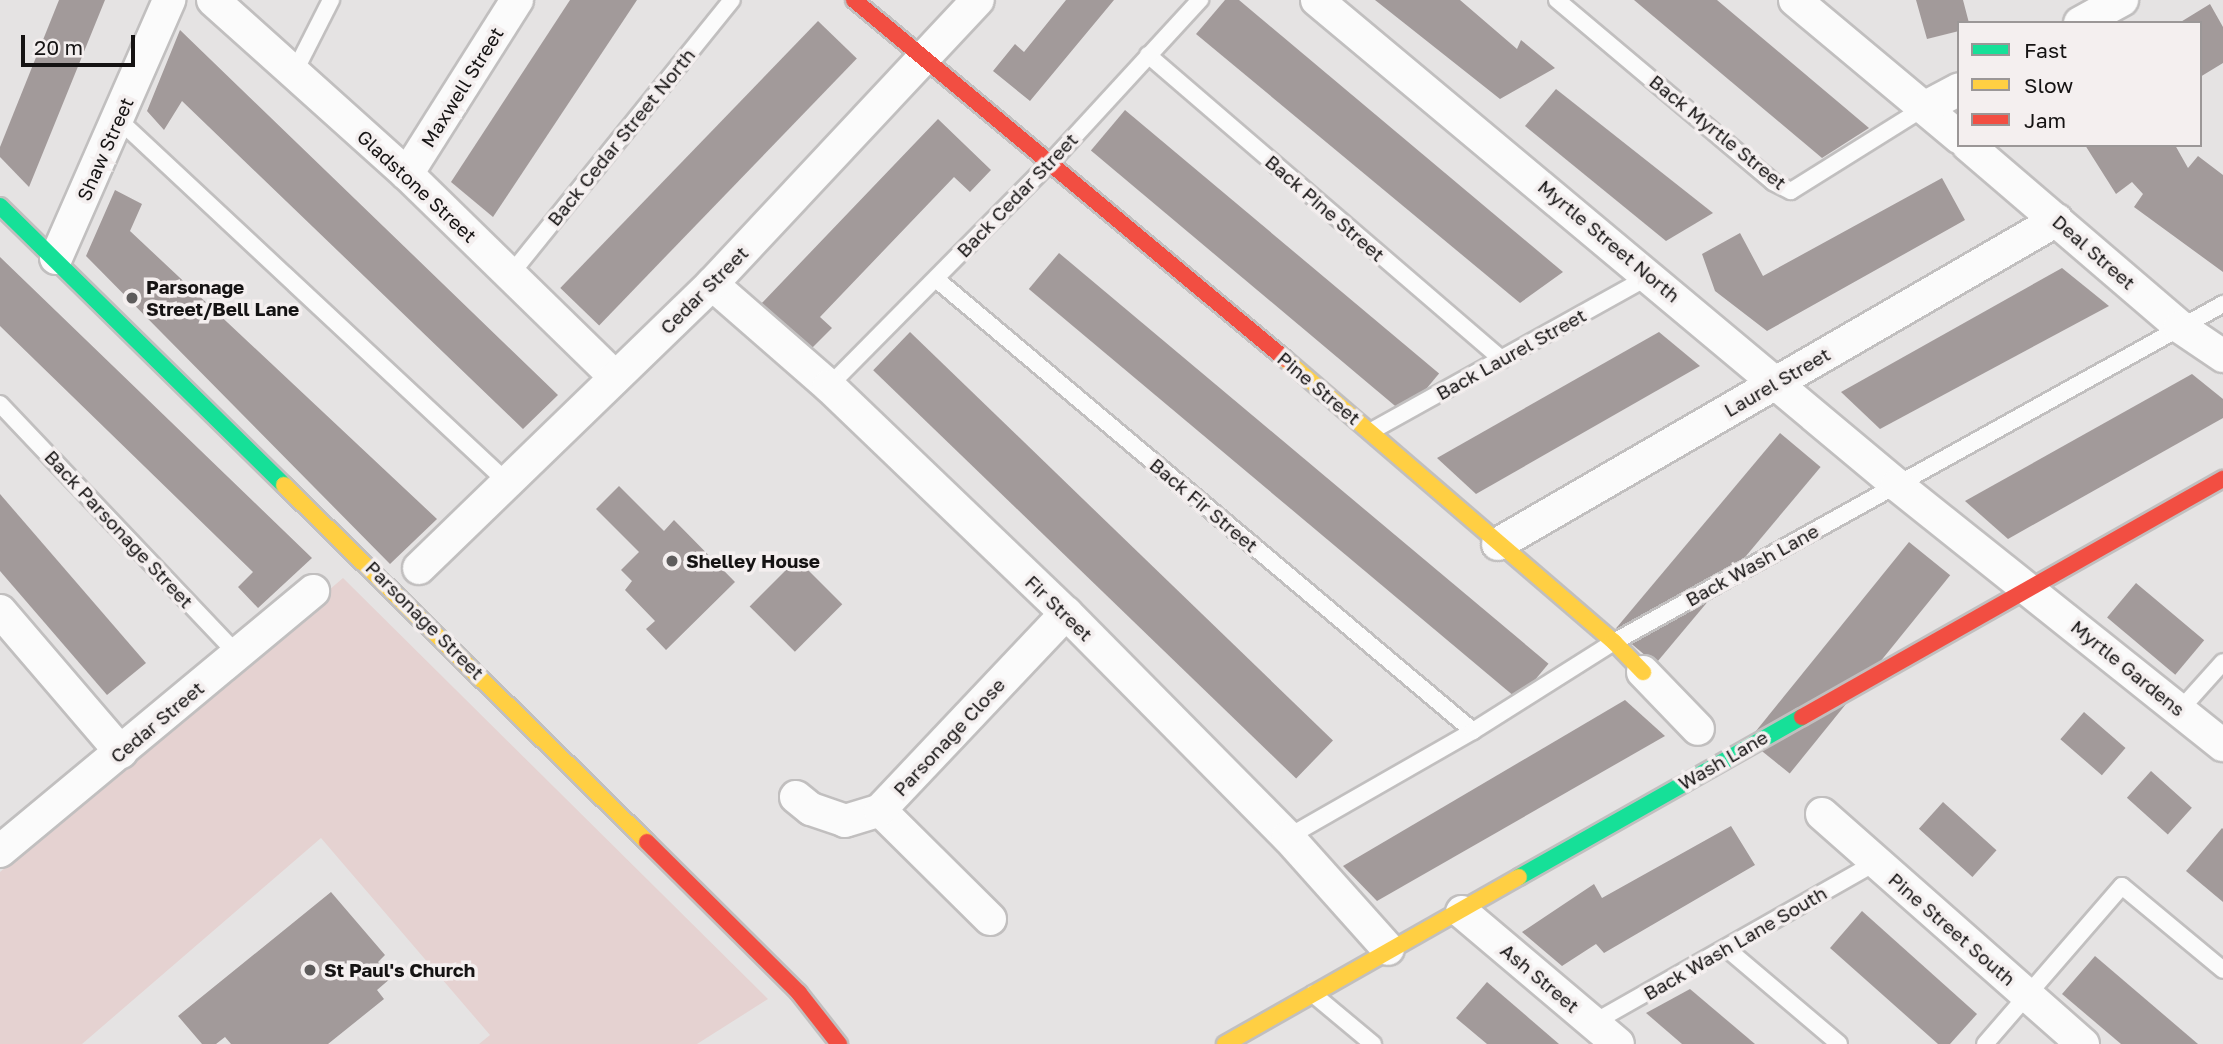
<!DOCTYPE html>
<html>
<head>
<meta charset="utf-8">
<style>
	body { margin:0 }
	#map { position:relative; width:2223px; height:1044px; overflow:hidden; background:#e5e3e3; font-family:"Golos Text",sans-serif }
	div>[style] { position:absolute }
	.green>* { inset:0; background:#e5d2d1 }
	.building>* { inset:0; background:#a29a9a; transform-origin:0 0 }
	.roads { filter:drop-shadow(2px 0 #c1bfbf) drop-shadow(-2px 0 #c1bfbf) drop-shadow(0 2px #c1bfbf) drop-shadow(0 -2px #c1bfbf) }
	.lane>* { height:16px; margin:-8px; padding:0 8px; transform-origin:8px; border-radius:8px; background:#fbfbfb }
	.street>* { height:32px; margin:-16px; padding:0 16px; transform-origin:16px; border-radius:16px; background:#fbfbfb }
	.fast>* { height:16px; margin:-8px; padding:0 8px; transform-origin:8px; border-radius:8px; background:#16e098 }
	.slow>* { height:16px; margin:-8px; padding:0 8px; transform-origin:8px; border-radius:8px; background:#ffcf43 }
	.jam>* { height:16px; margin:-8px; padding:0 8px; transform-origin:8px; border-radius:8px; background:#f24e42 }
	.dots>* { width:19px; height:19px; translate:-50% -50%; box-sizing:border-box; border:4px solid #f4efef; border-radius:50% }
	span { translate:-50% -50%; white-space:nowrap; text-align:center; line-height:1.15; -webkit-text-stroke:7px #f4efef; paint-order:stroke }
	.street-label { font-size:19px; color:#151313 }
	.poi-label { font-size:19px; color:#151313; font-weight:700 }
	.left { translate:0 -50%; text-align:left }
	.legend { position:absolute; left:1957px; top:21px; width:245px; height:126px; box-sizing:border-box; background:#f4efef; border:2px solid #9b9797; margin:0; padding:9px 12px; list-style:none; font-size:21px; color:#151313 }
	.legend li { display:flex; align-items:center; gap:14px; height:35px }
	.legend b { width:35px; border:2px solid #9b9797 }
	.scale { position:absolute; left:21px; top:35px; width:114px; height:32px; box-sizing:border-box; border:4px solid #151313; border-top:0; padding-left:9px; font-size:21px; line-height:24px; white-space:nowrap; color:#151313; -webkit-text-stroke:5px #f4efef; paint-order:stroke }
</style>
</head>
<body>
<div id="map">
	<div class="green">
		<i style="clip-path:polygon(343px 578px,768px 999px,697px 1044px,479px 1044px,490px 1035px,321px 838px,82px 1044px,0 1044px,0 872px)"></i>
	</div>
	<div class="building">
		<i style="clip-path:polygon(59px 0,105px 0,29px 187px,0 157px,0 147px)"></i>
		<i style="clip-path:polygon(570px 0,637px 0,493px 217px,451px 182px)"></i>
		<i style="clip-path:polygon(1066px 0,1114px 0,1030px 101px,993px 71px,1015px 44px,1024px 52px)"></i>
		<i style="clip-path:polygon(1225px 0,1239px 0,1563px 272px,1520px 303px,1196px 34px)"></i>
		<i style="clip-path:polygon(1375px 0,1460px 0,1517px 49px,1521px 40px,1555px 68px,1500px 99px)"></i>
		<i style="clip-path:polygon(1634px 0,1717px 0,1869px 128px,1822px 158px)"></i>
		<i style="clip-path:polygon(1916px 0,1963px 0,1969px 23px,1959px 23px,1959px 31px,1927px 39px)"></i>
		<i style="clip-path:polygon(2210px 4px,2223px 27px,2223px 63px,2200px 77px,2200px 23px,2179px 23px)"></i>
		<i style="left:818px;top:21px;width:54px;height:371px;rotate:44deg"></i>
		<i style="clip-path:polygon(180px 30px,558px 395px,523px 429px,182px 101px,164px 130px,147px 111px)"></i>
		<i style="clip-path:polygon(1556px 89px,1713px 213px,1666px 241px,1525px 126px)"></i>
		<i style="left:1125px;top:110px;width:410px;height:53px;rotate:40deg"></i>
		<i style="clip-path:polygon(938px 119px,991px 170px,970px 192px,954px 177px,820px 317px,832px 328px,808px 352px,760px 305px)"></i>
		<i style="clip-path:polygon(2085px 145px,2175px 145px,2188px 168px,2198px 156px,2223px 175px,2223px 272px,2134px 207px,2143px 194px,2132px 182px,2116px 194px)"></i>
		<i style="clip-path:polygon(1942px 178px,1965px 220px,1767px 331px,1715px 291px,1702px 254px,1740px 233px,1763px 276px)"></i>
		<i style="clip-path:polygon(115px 190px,142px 204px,130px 231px,437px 519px,390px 564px,86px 256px)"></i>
		<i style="left:1059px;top:253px;width:639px;height:47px;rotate:40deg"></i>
		<i style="clip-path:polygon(0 257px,312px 558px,258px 608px,238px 587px,253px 572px,0 326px)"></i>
		<i style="clip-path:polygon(2062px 268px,2109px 306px,1880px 429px,1841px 392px)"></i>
		<i style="left:910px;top:332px;width:588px;height:53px;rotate:44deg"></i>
		<i style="clip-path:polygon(1659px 332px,1700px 366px,1476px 494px,1437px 458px)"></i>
		<i style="clip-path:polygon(2192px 374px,2223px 399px,2223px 418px,2008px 539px,1965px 501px)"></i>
		<i style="left:1780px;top:433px;width:53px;height:257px;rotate:40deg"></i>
		<i style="clip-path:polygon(619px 486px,664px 531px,674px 520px,735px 582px,666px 650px,646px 629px,655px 621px,625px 590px,632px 581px,621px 570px,639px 552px,596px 509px)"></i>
		<i style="clip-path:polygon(0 494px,146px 663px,107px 695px,0 571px)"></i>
		<i style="left:1909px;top:542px;width:53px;height:255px;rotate:39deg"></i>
		<i style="left:797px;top:559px;width:64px;height:67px;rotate:45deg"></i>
		<i style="left:2136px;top:583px;width:89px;height:45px;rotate:40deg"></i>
		<i style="clip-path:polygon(1625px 700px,1665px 736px,1377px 901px,1343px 866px)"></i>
		<i style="left:2084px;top:712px;width:55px;height:36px;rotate:41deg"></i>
		<i style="left:2151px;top:771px;width:55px;height:36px;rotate:42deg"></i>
		<i style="left:1943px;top:802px;width:72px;height:36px;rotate:42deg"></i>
		<i style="clip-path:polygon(1731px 826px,1755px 865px,1604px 953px,1596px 944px,1562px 966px,1522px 932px,1594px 884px,1602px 898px)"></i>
		<i style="clip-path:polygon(2222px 828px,2223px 829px,2223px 902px,2186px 871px)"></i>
		<i style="clip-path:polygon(331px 892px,385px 955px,378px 962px,391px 978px,377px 990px,384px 999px,328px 1044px,231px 1044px,225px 1037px,216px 1044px,202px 1044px,178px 1016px)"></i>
		<i style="clip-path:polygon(1862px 911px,1977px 1014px,1950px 1044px,1938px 1044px,1830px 948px)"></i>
		<i style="clip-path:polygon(2095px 956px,2198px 1044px,2121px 1044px,2062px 994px)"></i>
		<i style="clip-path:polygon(1487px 982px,1559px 1044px,1487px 1044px,1456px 1018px)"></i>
		<i style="clip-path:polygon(1690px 989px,1755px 1044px,1682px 1044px,1646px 1013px)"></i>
	</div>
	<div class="roads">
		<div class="lane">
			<i style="left:1557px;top:0;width:282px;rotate:40.1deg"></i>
			<i style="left:1773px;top:182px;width:20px;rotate:27deg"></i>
			<i style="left:1791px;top:191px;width:157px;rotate:-32deg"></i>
			<i style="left:1148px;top:55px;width:467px;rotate:40.7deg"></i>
			<i style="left:294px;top:73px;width:82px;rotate:-63.1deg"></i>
			<i style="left:119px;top:120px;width:532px;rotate:43.02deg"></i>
			<i style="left:510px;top:275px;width:353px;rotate:-51.1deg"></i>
			<i style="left:936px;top:279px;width:702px;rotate:40.09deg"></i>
			<i style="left:829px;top:386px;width:314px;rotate:-45.3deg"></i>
			<i style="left:1050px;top:163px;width:222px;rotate:-47.4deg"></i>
			<i style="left:0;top:404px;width:346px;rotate:46.5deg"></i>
			<i style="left:1373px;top:430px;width:317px;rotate:-29.1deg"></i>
			<i style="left:2180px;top:710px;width:64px;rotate:-48.1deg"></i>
			<i style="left:1288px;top:837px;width:213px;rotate:-29.8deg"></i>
			<i style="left:1473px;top:731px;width:167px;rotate:-32.3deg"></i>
			<i style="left:1614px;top:642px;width:697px;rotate:-29.03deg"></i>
			<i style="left:1726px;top:948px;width:148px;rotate:40.3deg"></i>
			<i style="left:1313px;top:994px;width:78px;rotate:39.8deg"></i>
			<i style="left:1593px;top:1023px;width:326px;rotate:-29.6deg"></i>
			<i style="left:1985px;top:1044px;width:209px;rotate:-49.1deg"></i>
			<i style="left:2122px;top:886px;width:131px;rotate:39.7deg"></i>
		</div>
		<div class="street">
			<i style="left:213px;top:0;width:261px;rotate:41.9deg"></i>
			<i style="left:407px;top:174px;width:291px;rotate:44.3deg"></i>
			<i style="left:1317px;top:0;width:756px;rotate:39.9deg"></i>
			<i style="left:1897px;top:485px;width:417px;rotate:38.6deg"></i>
			<i style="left:1795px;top:0;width:214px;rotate:39.9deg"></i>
			<i style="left:2080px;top:23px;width:48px;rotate:-28.7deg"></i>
			<i style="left:1924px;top:108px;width:40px;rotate:-28deg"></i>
			<i style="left:1968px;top:145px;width:279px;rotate:40.6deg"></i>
			<i style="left:2180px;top:327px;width:52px;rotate:34deg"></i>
			<i style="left:407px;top:174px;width:206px;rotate:-57.7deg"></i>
			<i style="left:56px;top:258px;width:282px;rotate:-66.3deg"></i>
			<i style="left:712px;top:284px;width:155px;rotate:41.1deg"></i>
			<i style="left:829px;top:386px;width:328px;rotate:43.8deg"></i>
			<i style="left:1066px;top:613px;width:315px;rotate:45.3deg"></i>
			<i style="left:1288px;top:837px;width:150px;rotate:48.2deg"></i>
			<i style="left:1498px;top:544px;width:646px;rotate:-30.1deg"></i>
			<i style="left:419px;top:568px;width:408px;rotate:-44.1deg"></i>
			<i style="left:712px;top:284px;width:389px;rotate:-46.9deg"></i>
			<i style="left:0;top:611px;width:186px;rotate:49.4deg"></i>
			<i style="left:1643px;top:672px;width:79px;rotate:46deg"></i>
			<i style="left:796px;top:797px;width:19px;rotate:39deg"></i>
			<i style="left:811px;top:809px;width:36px;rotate:19deg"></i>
			<i style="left:845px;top:821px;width:37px;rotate:-17deg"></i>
			<i style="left:1822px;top:814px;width:348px;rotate:41.4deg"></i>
			<i style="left:0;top:851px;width:407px;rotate:-39.7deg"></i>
			<i style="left:1462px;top:912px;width:204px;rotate:40.2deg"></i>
			<i style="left:990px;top:919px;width:155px;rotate:-135.3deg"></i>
			<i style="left:880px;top:810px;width:271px;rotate:-46.6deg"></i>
		</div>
		<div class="fast">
			<i style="left:0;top:206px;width:398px;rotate:44.5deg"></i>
			<i style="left:1519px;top:877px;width:325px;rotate:-29.5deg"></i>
		</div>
		<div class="slow">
			<i style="left:1285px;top:359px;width:434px;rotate:40.7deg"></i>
			<i style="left:1614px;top:642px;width:42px;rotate:46deg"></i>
			<i style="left:284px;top:485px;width:509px;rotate:44.52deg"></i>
			<i style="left:1225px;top:1044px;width:338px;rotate:-29.6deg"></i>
		</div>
		<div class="jam">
			<i style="left:854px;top:0;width:561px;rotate:39.79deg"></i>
			<i style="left:1802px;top:717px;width:484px;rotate:-29.5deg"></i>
			<i style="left:647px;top:842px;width:214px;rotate:44.8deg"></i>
			<i style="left:799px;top:993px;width:65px;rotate:51.9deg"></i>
		</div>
	</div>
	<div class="dots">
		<i style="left:132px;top:298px;background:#5e5c5c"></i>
		<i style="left:672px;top:561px;background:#5e5c5c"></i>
		<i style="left:310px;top:970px;background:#5e5c5c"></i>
	</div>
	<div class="street-label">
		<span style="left:462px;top:87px;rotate:-58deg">Maxwell Street</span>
		<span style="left:1718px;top:132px;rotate:39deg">Back Myrtle Street</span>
		<span style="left:621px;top:137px;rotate:-51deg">Back Cedar Street North</span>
		<span style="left:105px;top:149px;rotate:-66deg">Shaw Street</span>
		<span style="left:417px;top:186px;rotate:43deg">Gladstone Street</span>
		<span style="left:1017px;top:195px;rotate:-46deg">Back Cedar Street</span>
		<span style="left:1325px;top:208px;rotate:41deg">Back Pine Street</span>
		<span style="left:1609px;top:241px;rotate:40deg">Myrtle Street North</span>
		<span style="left:2094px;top:252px;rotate:41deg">Deal Street</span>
		<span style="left:704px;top:290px;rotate:-45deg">Cedar Street</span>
		<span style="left:1511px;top:354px;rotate:-29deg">Back Laurel Street</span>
		<span style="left:1777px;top:382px;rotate:-30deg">Laurel Street</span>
		<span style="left:1319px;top:388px;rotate:40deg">Pine Street</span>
		<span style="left:1204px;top:505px;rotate:40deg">Back Fir Street</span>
		<span style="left:119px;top:529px;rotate:47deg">Back Parsonage Street</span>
		<span style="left:1752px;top:565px;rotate:-29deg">Back Wash Lane</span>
		<span style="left:1059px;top:608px;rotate:44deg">Fir Street</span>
		<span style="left:425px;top:620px;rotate:45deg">Parsonage Street</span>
		<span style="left:2128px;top:668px;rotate:39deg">Myrtle Gardens</span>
		<span style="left:157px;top:722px;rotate:-40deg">Cedar Street</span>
		<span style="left:949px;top:737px;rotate:-47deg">Parsonage Close</span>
		<span style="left:1723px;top:760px;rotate:-30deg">Wash Lane</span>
		<span style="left:1952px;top:929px;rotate:41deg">Pine Street South</span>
		<span style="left:1735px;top:943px;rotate:-30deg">Back Wash Lane South</span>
		<span style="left:1540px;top:978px;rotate:40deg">Ash Street</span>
	</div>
	<div class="poi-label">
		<span class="left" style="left:146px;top:298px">Parsonage<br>Street/Bell Lane</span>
		<span class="left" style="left:686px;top:561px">Shelley House</span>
		<span class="left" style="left:324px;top:970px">St Paul's Church</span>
	</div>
	<ul class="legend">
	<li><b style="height:9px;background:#16e098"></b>Fast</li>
	<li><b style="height:9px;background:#ffcf43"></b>Slow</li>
	<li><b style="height:9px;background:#f24e42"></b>Jam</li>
	</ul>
	<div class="scale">20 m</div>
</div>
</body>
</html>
